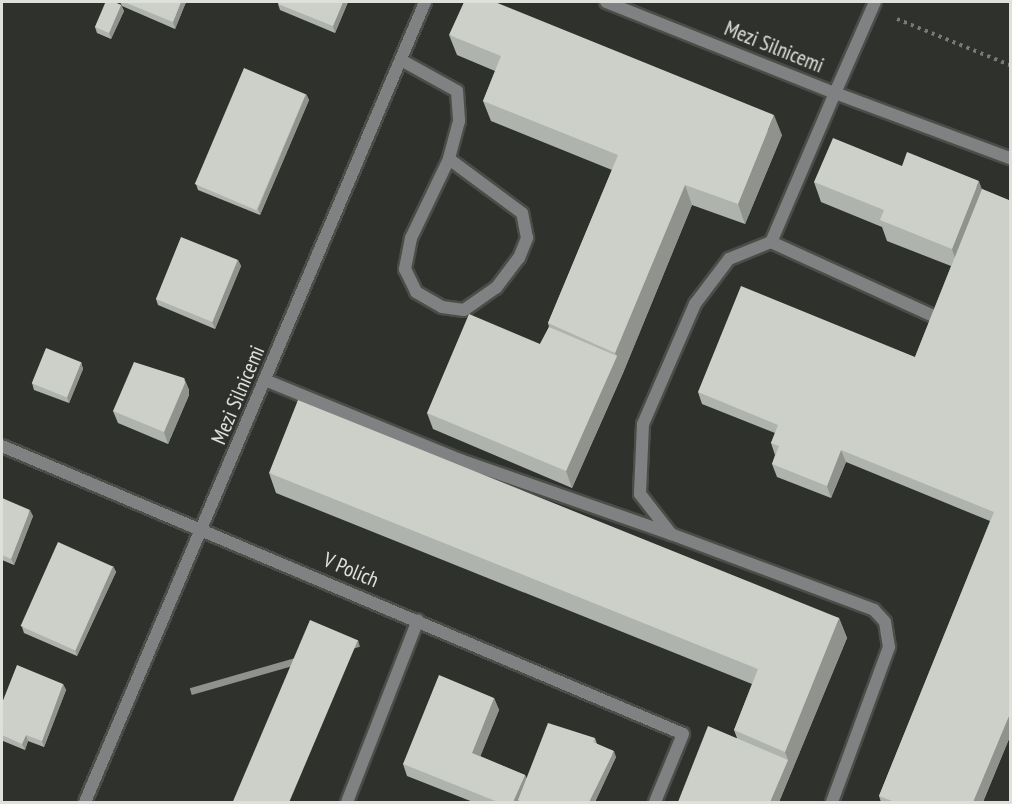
<!DOCTYPE html>
<html>
<head>
<meta charset="utf-8">
<style>
	body { margin:0 }
	#map { position:relative; width:1012px; height:804px; overflow:hidden; background:#2e312c; font-family:"PT Sans Narrow",sans-serif }
	div>[style] { position:absolute }
	.path>* { height:4px; margin-top:-2px; transform-origin:0; background:repeating-linear-gradient(90deg,#787a76 0 3px,transparent 0 7.5px) }
	.roads { filter:drop-shadow(2px 0 #4a4d48) drop-shadow(-2px 0 #4a4d48) drop-shadow(0 2px #4a4d48) drop-shadow(0 -2px #4a4d48) }
	.lane>* { height:12px; margin:-6px; padding:0 6px; transform-origin:6px; border-radius:6px; background:#808183 }
	.street>* { height:12px; margin:-6px; padding:0 6px; transform-origin:6px; border-radius:6px; background:#808183 }
	.wall>* { inset:0; background:#afb3ad }
	.shaded-wall>* { inset:0; background:#8f928d; transform-origin:0 0 }
	.building>* { inset:0; background:#ccd0c9; transform-origin:0 0 }
	span { translate:-50% -50%; white-space:nowrap; text-align:center; line-height:1.15; -webkit-text-stroke:6px #2e312c; paint-order:stroke }
	.street-label { font-size:21px; color:#dee0dc }
	.frame { position:absolute; inset:0; border:3px solid #dee0dc; pointer-events:none }
</style>
</head>
<body>
<div id="map">
	<div class="path">
		<i style="left:897px;top:19px;width:122px;rotate:22.2deg"></i>
	</div>
	<div class="roads">
		<div class="lane">
			<i style="left:401px;top:60px;width:64px;rotate:29deg"></i>
			<i style="left:457px;top:91px;width:30px;rotate:86deg"></i>
			<i style="left:459px;top:121px;width:39px;rotate:105deg"></i>
			<i style="left:449px;top:159px;width:88px;rotate:115.7deg"></i>
			<i style="left:411px;top:238px;width:32px;rotate:101deg"></i>
			<i style="left:405px;top:269px;width:25px;rotate:64deg"></i>
			<i style="left:416px;top:292px;width:30px;rotate:30deg"></i>
			<i style="left:442px;top:307px;width:22px;rotate:8deg"></i>
			<i style="left:464px;top:310px;width:39px;rotate:-35deg"></i>
			<i style="left:496px;top:288px;width:38px;rotate:-53deg"></i>
			<i style="left:519px;top:258px;width:22px;rotate:-68deg"></i>
			<i style="left:527px;top:238px;width:25px;rotate:-101deg"></i>
			<i style="left:522px;top:213px;width:91px;rotate:-143.5deg"></i>
			<i style="left:835px;top:93px;width:162px;rotate:113.2deg"></i>
			<i style="left:771px;top:242px;width:176px;rotate:24.5deg"></i>
			<i style="left:771px;top:242px;width:45px;rotate:158deg"></i>
			<i style="left:729px;top:259px;width:56px;rotate:127.1deg"></i>
			<i style="left:695px;top:304px;width:131px;rotate:113.4deg"></i>
			<i style="left:643px;top:424px;width:70px;rotate:92.5deg"></i>
			<i style="left:640px;top:494px;width:51px;rotate:52.2deg"></i>
			<i style="left:671px;top:534px;width:217px;rotate:20.5deg"></i>
			<i style="left:874px;top:610px;width:16px;rotate:47deg"></i>
			<i style="left:885px;top:622px;width:25px;rotate:81deg"></i>
			<i style="left:889px;top:647px;width:165px;rotate:110.2deg"></i>
			<i style="left:265px;top:380px;width:211px;rotate:22.3deg"></i>
			<i style="left:460px;top:460px;width:224px;rotate:19.3deg"></i>
			<i style="left:347px;top:802px;width:195px;rotate:-68.7deg"></i>
		</div>
		<div class="street">
			<i style="left:606px;top:2px;width:246px;rotate:21.7deg"></i>
			<i style="left:835px;top:93px;width:99px;rotate:-66.3deg"></i>
			<i style="left:835px;top:93px;width:187px;rotate:20.4deg"></i>
			<i style="left:2px;top:446px;width:739px;rotate:22.92deg"></i>
			<i style="left:683px;top:734px;width:74px;rotate:112.4deg"></i>
			<i style="left:85px;top:802px;width:869px;rotate:-66.97deg"></i>
		</div>
	</div>
	<div class="wall">
		<i style="clip-path:polygon(102px 2px,114px 2px,121px 5px,124px 11px,111px 39px,97px 33px,95px 27px,105px 3px)"></i>
		<i style="clip-path:polygon(120px 2px,186px 2px,175px 29px,122px 6px)"></i>
		<i style="clip-path:polygon(348px 2px,335px 33px,280px 10px,278px 4px)"></i>
		<i style="clip-path:polygon(449px 35px,782px 135px,745px 224px,692px 205px,623px 373px,572px 488px,433px 429px,427px 413px,540px 344px,549px 327px,548px 323px,612px 170px,491px 121px,483px 101px,495px 71px,457px 55px)"></i>
		<i style="clip-path:polygon(306px 94px,309px 100px,260px 215px,198px 190px,196px 184px)"></i>
		<i style="clip-path:polygon(902px 166px,982px 189px,1011px 201px,1011px 734px,983px 802px,881px 802px,879px 796px,990px 521px,846px 462px,831px 498px,777px 477px,772px 464px,775px 455px,771px 443px,775px 433px,702px 404px,698px 392px,915px 357px,951px 266px,887px 241px,882px 227px,821px 202px,814px 182px)"></i>
		<i style="clip-path:polygon(238px 260px,241px 266px,215px 329px,158px 305px,156px 299px)"></i>
		<i style="clip-path:polygon(81px 362px,83px 369px,69px 403px,34px 390px,32px 383px)"></i>
		<i style="clip-path:polygon(184px 378px,189px 390px,189px 395px,168px 444px,118px 423px,113px 411px)"></i>
		<i style="clip-path:polygon(269px 473px,839px 618px,847px 638px,779px 802px,678px 802px,737px 738px,734px 730px,752px 684px,276px 493px)"></i>
		<i style="clip-path:polygon(2px 498px,33px 516px,14px 565px,2px 560px)"></i>
		<i style="clip-path:polygon(113px 566px,116px 572px,77px 656px,24px 633px,22px 627px)"></i>
		<i style="clip-path:polygon(63px 684px,66px 690px,44px 747px,28px 741px,25px 750px,3px 741px,2px 738px,2px 703px)"></i>
		<i style="clip-path:polygon(494px 698px,499px 710px,480px 756px,525px 775px,527px 779px,595px 738px,597px 744px,616px 757px,595px 802px,473px 802px,407px 776px,403px 764px)"></i>
	</div>
	<div class="shaded-wall">
		<i style="clip-path:polygon(181px 2px,186px 2px,175px 29px,173px 22px)"></i>
		<i style="clip-path:polygon(343px 2px,348px 2px,335px 33px,333px 26px)"></i>
		<i style="clip-path:polygon(121px 5px,124px 11px,111px 39px,109px 33px)"></i>
		<i style="clip-path:polygon(306px 94px,309px 100px,260px 215px,258px 209px)"></i>
		<i style="clip-path:polygon(774px 115px,782px 135px,745px 224px,738px 204px)"></i>
		<i style="clip-path:polygon(979px 181px,986px 201px,959px 270px,952px 249px)"></i>
		<i style="clip-path:polygon(685px 185px,692px 205px,623px 373px,572px 488px,566px 471px,617px 356px,615px 353px)"></i>
		<i style="clip-path:polygon(238px 260px,241px 266px,215px 329px,212px 322px)"></i>
		<i style="clip-path:polygon(81px 362px,83px 369px,69px 403px,67px 397px)"></i>
		<i style="clip-path:polygon(184px 378px,189px 390px,189px 395px,168px 444px,164px 432px)"></i>
		<i style="clip-path:polygon(841px 450px,846px 462px,831px 498px,827px 486px)"></i>
		<i style="clip-path:polygon(30px 510px,33px 516px,14px 565px,11px 559px)"></i>
		<i style="clip-path:polygon(113px 566px,116px 572px,77px 656px,75px 649px)"></i>
		<i style="clip-path:polygon(839px 618px,847px 638px,779px 802px,770px 802px,788px 760px,785px 752px)"></i>
		<i style="left:358px;top:640px;width:7px;height:175px;rotate:74deg"></i>
		<i style="clip-path:polygon(63px 684px,66px 690px,44px 747px,42px 741px)"></i>
		<i style="clip-path:polygon(494px 698px,499px 710px,477px 765px,472px 753px)"></i>
		<i style="clip-path:polygon(1011px 711px,1011px 734px,983px 802px,973px 802px)"></i>
		<i style="clip-path:polygon(26px 735px,28px 741px,25px 750px,22px 744px)"></i>
		<i style="clip-path:polygon(614px 751px,616px 757px,595px 802px,589px 802px)"></i>
		<i style="clip-path:polygon(525px 775px,530px 787px,518px 800px,519px 802px,513px 802px)"></i>
	</div>
	<div class="building">
		<i style="clip-path:polygon(106px 2px,114px 2px,121px 5px,109px 33px,95px 27px)"></i>
		<i style="clip-path:polygon(124px 2px,181px 2px,173px 22px)"></i>
		<i style="clip-path:polygon(279px 2px,343px 2px,333px 26px,278px 4px)"></i>
		<i style="clip-path:polygon(464px 2px,495px 2px,774px 115px,738px 204px,685px 185px,615px 353px,548px 323px,618px 155px,483px 101px,501px 56px,449px 35px)"></i>
		<i style="left:244px;top:68px;width:67px;height:126px;rotate:23deg"></i>
		<i style="clip-path:polygon(833px 138px,902px 166px,907px 152px,979px 181px,952px 249px,880px 220px,884px 210px,814px 182px)"></i>
		<i style="clip-path:polygon(982px 189px,1011px 201px,1011px 711px,973px 802px,895px 802px,879px 796px,994px 512px,841px 450px,827px 486px,772px 464px,779px 446px,771px 443px,778px 425px,698px 392px,741px 286px,915px 357px)"></i>
		<i style="left:181px;top:237px;width:61px;height:67px;rotate:22deg"></i>
		<i style="clip-path:polygon(469px 314px,540px 344px,549px 327px,617px 356px,566px 471px,427px 413px)"></i>
		<i style="left:46px;top:348px;width:38px;height:38px;rotate:22deg"></i>
		<i style="clip-path:polygon(134px 362px,184px 378px,185px 383px,164px 432px,113px 411px)"></i>
		<i style="clip-path:polygon(298px 400px,839px 618px,785px 752px,734px 730px,758px 669px,269px 473px)"></i>
		<i style="clip-path:polygon(2px 498px,30px 510px,11px 559px,2px 555px)"></i>
		<i style="left:58px;top:542px;width:60px;height:92px;rotate:24deg"></i>
		<i style="left:310px;top:620px;width:52px;height:197px;rotate:23deg"></i>
		<i style="clip-path:polygon(17px 665px,63px 684px,42px 741px,26px 735px,22px 744px,2px 735px,2px 731px,3px 725px,2px 725px,2px 703px)"></i>
		<i style="clip-path:polygon(439px 675px,494px 698px,472px 753px,525px 775px,513px 802px,498px 802px,403px 764px)"></i>
		<i style="clip-path:polygon(548px 723px,595px 738px,593px 742px,614px 751px,589px 802px,523px 802px,518px 800px)"></i>
		<i style="clip-path:polygon(708px 726px,788px 760px,770px 802px,678px 802px)"></i>
	</div>
	<div class="street-label">
		<span style="left:774px;top:47px;rotate:22deg">Mezi Silnicemi</span>
		<span style="left:238px;top:395px;rotate:-67deg">Mezi Silnicemi</span>
		<span style="left:351px;top:570px;rotate:23deg">V Polích</span>
	</div>
	<div class="frame"></div>
</div>
</body>
</html>
